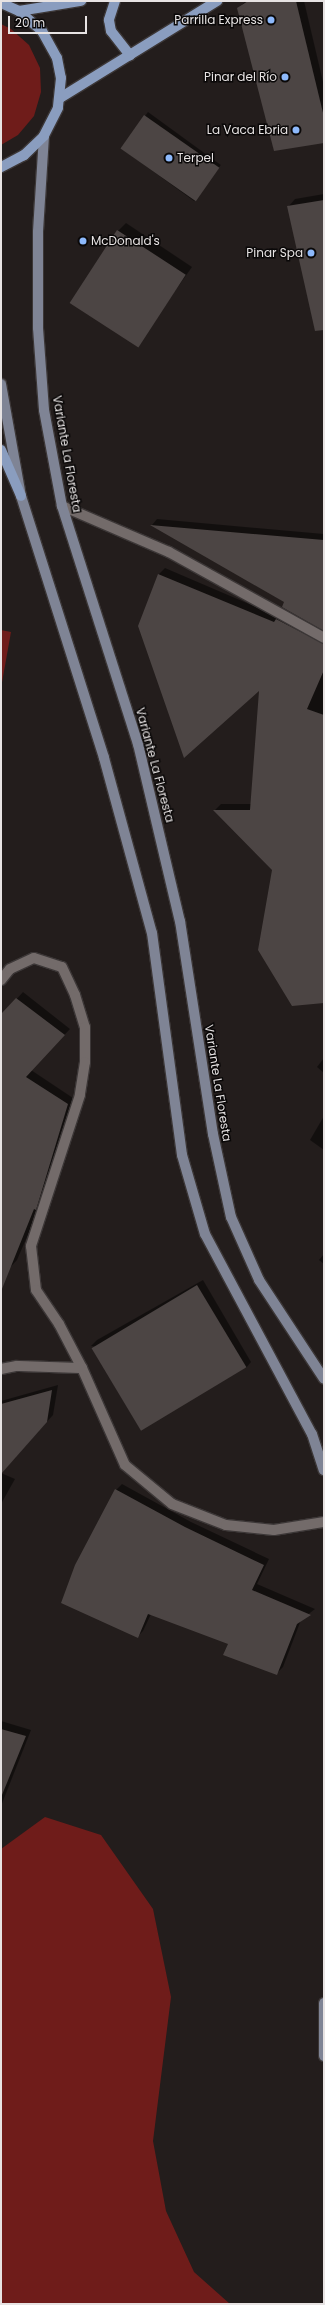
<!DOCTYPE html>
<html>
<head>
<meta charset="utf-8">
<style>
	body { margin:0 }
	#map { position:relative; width:325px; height:2305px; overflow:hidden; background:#231d1c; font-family:Poppins,sans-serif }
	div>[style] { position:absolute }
	.green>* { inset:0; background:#6f1c1a }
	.shadow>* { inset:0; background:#0007; transform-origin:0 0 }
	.building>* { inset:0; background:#4c4544; transform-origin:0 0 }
	.roads { filter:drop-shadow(1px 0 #3c3737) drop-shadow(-1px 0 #3c3737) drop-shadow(0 1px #3c3737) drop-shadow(0 -1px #3c3737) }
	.street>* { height:10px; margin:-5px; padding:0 5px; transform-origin:5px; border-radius:5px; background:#736b6a }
	.secondary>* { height:10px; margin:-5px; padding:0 5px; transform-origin:5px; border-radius:5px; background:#7f8495 }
	.primary>* { height:10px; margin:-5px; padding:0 5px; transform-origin:5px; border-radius:5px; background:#8a9dbf }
	.dots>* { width:11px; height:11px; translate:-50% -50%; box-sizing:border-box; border:2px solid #0a0808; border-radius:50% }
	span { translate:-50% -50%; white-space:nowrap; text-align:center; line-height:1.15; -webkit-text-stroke:3px #0a0808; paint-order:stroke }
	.poi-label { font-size:12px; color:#e7e3e3 }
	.right { translate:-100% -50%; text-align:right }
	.left { translate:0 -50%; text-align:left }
	.street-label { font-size:12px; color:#e7e3e3 }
	.frame { position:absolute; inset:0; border:2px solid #e7e3e3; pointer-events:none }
	.scale { position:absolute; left:8px; top:16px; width:79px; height:18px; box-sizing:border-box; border:2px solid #e7e3e3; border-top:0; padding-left:5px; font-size:12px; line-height:14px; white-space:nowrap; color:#e7e3e3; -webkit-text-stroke:3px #0a0808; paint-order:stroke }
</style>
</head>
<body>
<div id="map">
	<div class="green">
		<i style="clip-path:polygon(1px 24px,11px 29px,29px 45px,40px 68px,41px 92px,34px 116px,18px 135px,1px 145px)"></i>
		<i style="clip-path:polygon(1px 630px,11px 632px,1px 688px)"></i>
		<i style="clip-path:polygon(45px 1817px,101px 1835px,153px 1909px,171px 1997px,153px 2141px,166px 2211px,194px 2272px,230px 2304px,1px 2304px,1px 1849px)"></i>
	</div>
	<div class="shadow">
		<i style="clip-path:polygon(246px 1px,304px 1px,324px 86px,324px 142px,238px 8px)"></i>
		<i style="left:148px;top:112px;width:90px;height:45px;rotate:36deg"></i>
		<i style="clip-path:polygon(324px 194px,324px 299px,288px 207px,295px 199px)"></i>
		<i style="clip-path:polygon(126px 223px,192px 267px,136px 346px,118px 231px)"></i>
		<i style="clip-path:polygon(157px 519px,324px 534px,324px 629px,285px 602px,152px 525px)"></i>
		<i style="clip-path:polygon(165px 568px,324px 636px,324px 999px,273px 870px,215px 810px,221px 804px,252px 804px,260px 689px,139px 626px,159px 574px)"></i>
		<i style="clip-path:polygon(23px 992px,70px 1029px,31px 1070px,73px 1098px,42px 1202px,17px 1260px,3px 1275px,1px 1016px)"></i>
		<i style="clip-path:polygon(324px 1058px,324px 1073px,317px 1067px)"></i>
		<i style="clip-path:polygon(324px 1116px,324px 1150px,310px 1140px)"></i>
		<i style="clip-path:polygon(324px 1254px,324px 1264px,319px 1260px)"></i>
		<i style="clip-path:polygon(203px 1280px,251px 1362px,246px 1368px,91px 1346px,97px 1340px)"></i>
		<i style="clip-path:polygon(58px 1385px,53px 1415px,1px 1473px,1px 1401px)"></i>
		<i style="clip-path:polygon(1px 1473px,15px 1479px,1px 1504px)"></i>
		<i style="clip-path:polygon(122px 1484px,191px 1522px,269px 1559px,257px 1584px,315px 1609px,301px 1620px,283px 1667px,277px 1673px,229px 1643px,151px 1614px,143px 1631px,137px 1637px,116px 1490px)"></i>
		<i style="clip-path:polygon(1px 1721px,31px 1730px,1px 1806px)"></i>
	</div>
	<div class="building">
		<i style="clip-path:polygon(248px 1px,296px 1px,324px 117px,324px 143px,274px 151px,237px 8px)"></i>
		<i style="left:144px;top:115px;width:92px;height:41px;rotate:35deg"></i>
		<i style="clip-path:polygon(324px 200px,324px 330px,315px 331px,287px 206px)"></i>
		<i style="left:117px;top:230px;width:82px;height:87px;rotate:33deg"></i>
		<i style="clip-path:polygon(150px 525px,324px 540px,324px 631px,282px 607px,284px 602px)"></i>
		<i style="clip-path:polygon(158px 574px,274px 622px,276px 619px,324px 644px,324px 670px,307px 709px,324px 715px,324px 1003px,292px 1006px,258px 950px,272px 870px,213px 810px,250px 810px,259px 691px,184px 758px,138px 626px)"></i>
		<i style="clip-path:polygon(16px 998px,65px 1035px,26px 1077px,68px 1104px,36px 1210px,34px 1209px,2px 1289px,1px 1014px)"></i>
		<i style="left:197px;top:1285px;width:96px;height:123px;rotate:59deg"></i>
		<i style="clip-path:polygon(52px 1390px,47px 1422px,1px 1474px,1px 1404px)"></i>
		<i style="clip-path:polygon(115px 1489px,185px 1527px,264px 1565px,252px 1590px,311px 1615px,297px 1624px,277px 1675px,223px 1655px,228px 1644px,148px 1614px,138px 1638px,61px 1603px,75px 1565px)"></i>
		<i style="clip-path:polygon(1px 1729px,26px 1736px,2px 1795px,1px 1795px)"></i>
	</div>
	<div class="roads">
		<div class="street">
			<i style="left:62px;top:506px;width:116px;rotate:23.3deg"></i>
			<i style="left:169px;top:552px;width:177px;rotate:29deg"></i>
			<i style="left:1px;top:980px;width:14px;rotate:-51deg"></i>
			<i style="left:10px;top:969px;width:26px;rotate:-25deg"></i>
			<i style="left:34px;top:958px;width:29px;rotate:18deg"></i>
			<i style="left:62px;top:967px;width:31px;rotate:65deg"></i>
			<i style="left:75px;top:995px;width:34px;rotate:73deg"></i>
			<i style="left:85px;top:1027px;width:35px;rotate:90deg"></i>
			<i style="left:85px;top:1062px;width:33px;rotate:99deg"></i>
			<i style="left:80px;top:1095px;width:159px;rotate:108deg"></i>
			<i style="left:31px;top:1246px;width:44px;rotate:83.5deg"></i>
			<i style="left:36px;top:1290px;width:41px;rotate:55.9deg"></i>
			<i style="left:59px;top:1324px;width:50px;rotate:62.4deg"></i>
			<i style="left:82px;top:1368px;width:106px;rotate:66.1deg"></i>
			<i style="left:125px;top:1465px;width:61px;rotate:39.7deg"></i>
			<i style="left:172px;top:1504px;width:58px;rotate:21.3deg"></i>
			<i style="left:226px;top:1525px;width:48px;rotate:5.9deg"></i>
			<i style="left:274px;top:1530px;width:51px;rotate:-9.1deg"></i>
			<i style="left:1px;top:1369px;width:16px;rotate:-11deg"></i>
			<i style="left:17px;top:1366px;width:65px;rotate:1.8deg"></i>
		</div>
		<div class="secondary">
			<i style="left:44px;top:136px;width:96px;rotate:93.6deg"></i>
			<i style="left:38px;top:232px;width:96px;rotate:90deg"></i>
			<i style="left:38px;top:328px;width:82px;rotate:85.8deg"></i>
			<i style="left:44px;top:410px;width:98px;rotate:79.4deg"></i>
			<i style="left:62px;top:506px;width:250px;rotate:72.3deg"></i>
			<i style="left:138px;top:744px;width:182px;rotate:76.7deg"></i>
			<i style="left:180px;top:921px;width:216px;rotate:81.2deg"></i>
			<i style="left:213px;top:1134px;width:85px;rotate:77.8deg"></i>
			<i style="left:231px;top:1217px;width:69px;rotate:66deg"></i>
			<i style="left:259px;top:1280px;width:118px;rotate:56.7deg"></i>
			<i style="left:1px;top:384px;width:114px;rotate:79.9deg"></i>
			<i style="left:21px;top:496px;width:275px;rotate:72.4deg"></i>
			<i style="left:104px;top:758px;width:181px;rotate:74.7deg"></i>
			<i style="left:152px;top:933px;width:224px;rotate:82.3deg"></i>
			<i style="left:182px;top:1155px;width:82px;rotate:73.8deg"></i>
			<i style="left:205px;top:1234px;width:227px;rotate:61.9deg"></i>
			<i style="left:312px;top:1434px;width:38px;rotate:72deg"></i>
			<i style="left:324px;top:2003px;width:53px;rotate:90deg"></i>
		</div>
		<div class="primary">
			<i style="left:115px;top:1px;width:20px;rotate:108deg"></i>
			<i style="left:109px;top:20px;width:11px;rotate:80deg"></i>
			<i style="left:111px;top:31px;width:31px;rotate:52deg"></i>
			<i style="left:1px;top:3px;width:20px;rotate:24deg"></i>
			<i style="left:19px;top:11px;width:30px;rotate:41deg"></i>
			<i style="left:42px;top:31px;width:31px;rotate:61deg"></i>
			<i style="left:57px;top:58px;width:20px;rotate:79deg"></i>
			<i style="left:61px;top:78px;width:30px;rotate:96deg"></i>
			<i style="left:58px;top:108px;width:31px;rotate:117deg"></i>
			<i style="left:44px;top:136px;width:28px;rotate:136deg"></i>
			<i style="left:24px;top:155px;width:26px;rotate:152deg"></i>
			<i style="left:19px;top:11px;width:63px;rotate:-9.2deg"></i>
			<i style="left:60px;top:98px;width:185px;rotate:-31.7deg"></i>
			<i style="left:1px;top:450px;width:50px;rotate:66.5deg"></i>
		</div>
	</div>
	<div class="dots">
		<i style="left:271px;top:20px;background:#8db9fc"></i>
		<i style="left:285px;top:77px;background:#8db9fc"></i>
		<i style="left:296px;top:130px;background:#8db9fc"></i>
		<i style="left:169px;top:158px;background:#8db9fc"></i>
		<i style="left:83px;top:241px;background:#8db9fc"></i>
		<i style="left:311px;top:253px;background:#8db9fc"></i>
	</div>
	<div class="poi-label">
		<span class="right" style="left:263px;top:20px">Parrilla Express</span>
		<span class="right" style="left:277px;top:77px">Pinar del Río</span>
		<span class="right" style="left:288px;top:130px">La Vaca Ebria</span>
		<span class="left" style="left:177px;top:158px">Terpel</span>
		<span class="left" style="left:91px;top:241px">McDonald's</span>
		<span class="right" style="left:303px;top:253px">Pinar Spa</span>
	</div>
	<div class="street-label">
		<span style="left:67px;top:454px;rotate:80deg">Variante La Floresta</span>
		<span style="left:155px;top:765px;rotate:75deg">Variante La Floresta</span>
		<span style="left:218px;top:1083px;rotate:81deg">Variante La Floresta</span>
	</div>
	<div class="frame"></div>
	<div class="scale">20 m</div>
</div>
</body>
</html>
